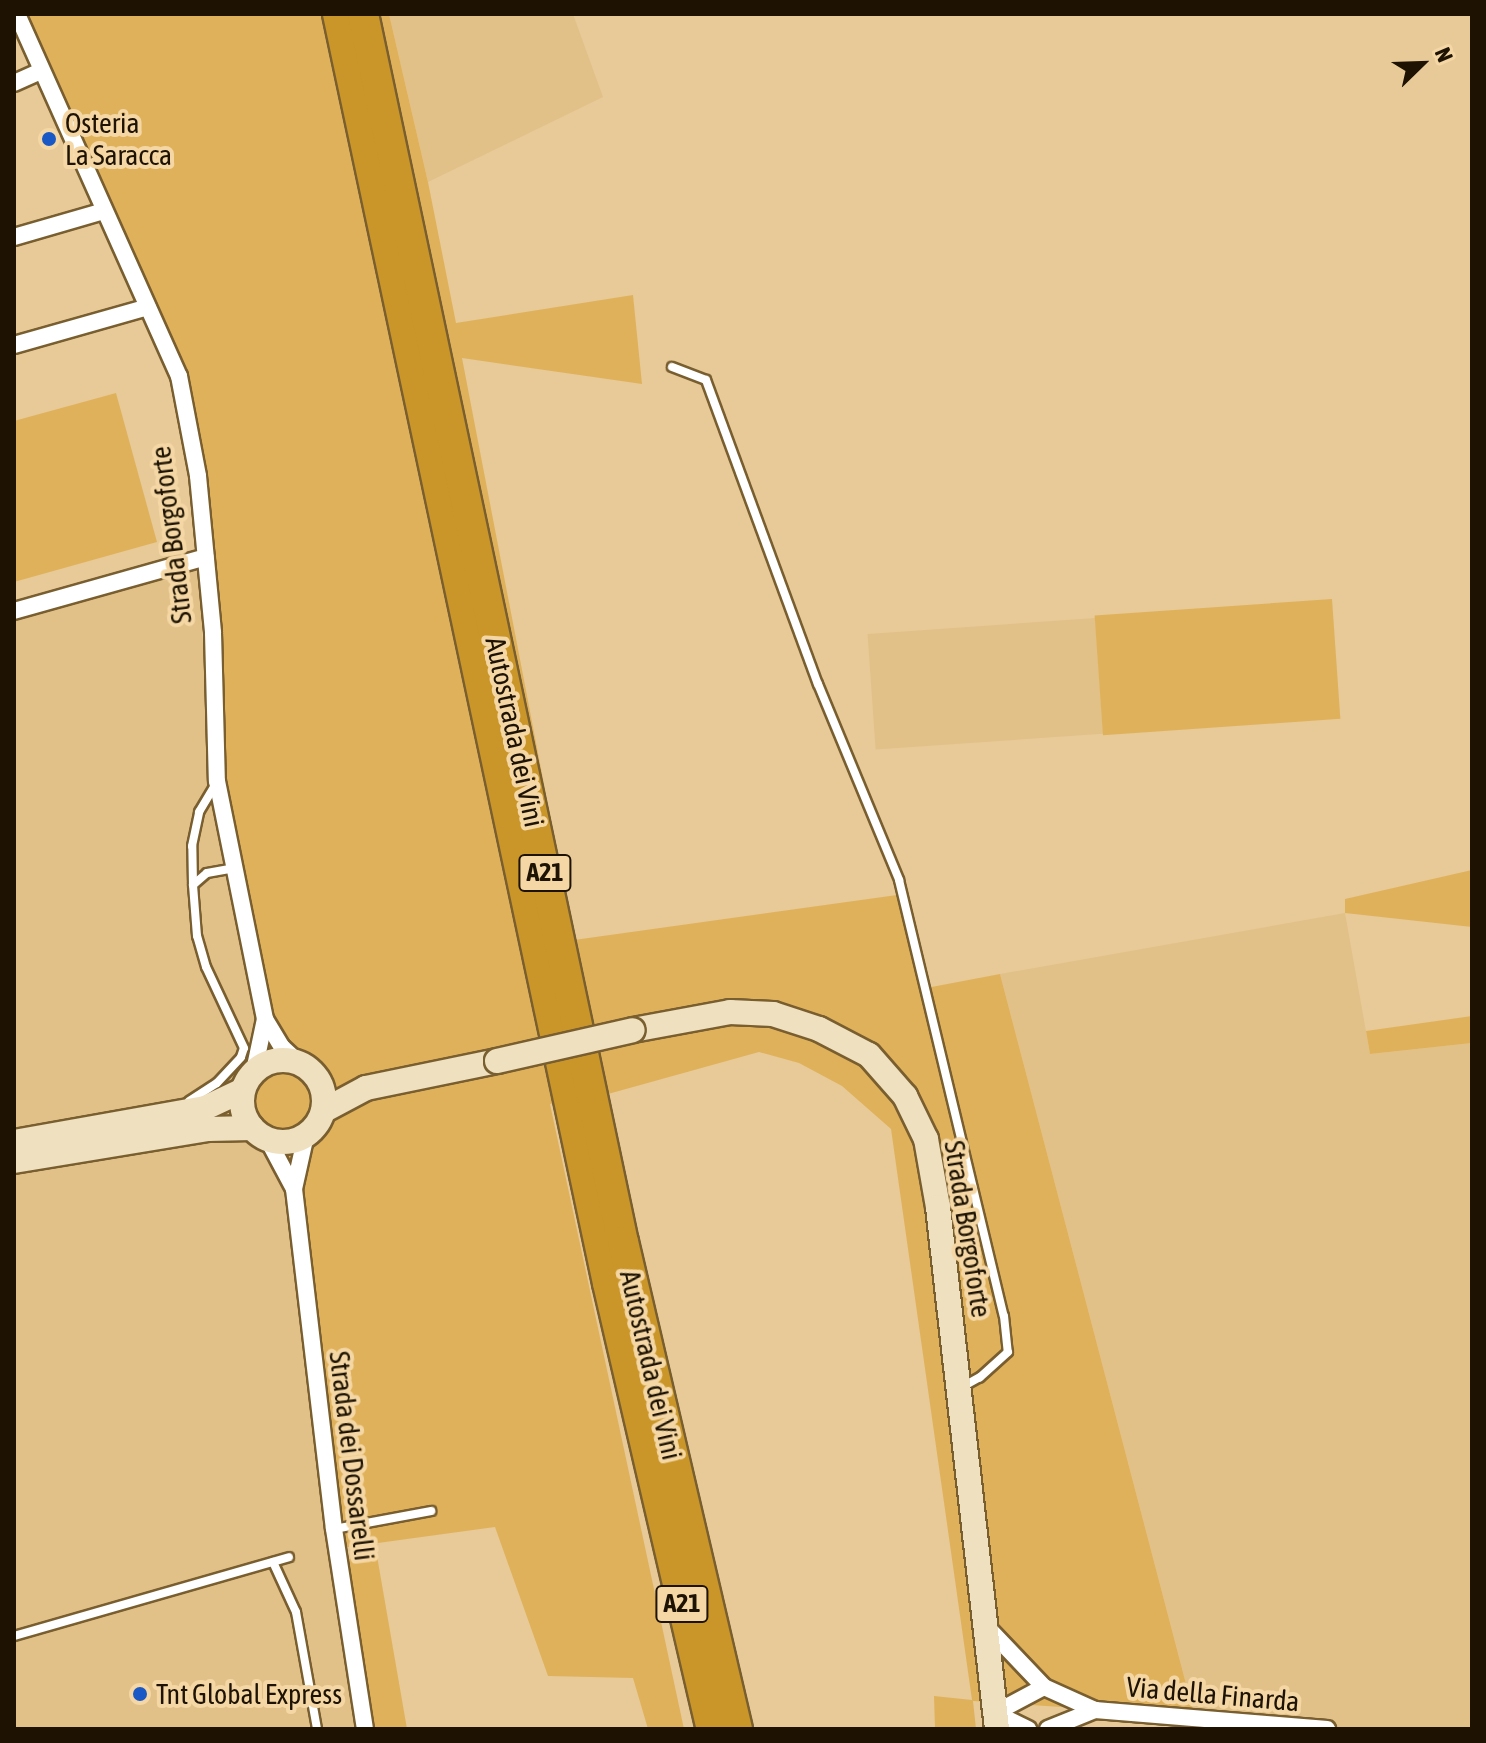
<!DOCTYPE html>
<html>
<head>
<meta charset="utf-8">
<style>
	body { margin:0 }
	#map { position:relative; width:1486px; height:1743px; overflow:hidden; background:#e7ca98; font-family:"Asap Condensed",sans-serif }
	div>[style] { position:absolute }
	.built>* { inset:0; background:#e2c188; transform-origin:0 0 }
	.green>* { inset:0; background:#e0b15b; transform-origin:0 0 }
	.roads { filter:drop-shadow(2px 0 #795e2f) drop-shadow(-2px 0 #795e2f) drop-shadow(0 2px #795e2f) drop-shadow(0 -2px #795e2f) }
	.lane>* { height:8px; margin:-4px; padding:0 4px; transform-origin:4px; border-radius:4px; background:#fff }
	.street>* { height:16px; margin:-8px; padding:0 8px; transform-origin:8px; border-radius:8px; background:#fff }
	.secondary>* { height:24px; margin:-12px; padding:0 12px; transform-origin:12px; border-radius:12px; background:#efe0bf }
	.secondary>.ring { margin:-12px; padding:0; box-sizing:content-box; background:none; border:24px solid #efe0bf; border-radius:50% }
	.highway>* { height:30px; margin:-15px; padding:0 15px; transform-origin:15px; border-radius:15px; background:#ca9629 }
	.bridges { filter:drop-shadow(2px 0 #795e2f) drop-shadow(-2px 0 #795e2f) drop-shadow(0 2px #795e2f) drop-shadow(0 -2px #795e2f) }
	.secondary-bridge>* { height:24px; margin:-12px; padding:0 12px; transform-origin:12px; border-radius:12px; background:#efe0bf }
	.dots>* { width:22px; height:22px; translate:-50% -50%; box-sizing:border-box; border:4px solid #f4d7a4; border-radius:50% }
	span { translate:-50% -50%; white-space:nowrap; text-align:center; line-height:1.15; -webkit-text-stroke:8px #f4d7a4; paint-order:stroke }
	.shield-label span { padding:2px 6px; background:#f4d7a4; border:2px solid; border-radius:6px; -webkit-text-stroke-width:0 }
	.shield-label { font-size:26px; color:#1e1302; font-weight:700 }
	.poi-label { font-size:28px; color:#1e1302 }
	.left { translate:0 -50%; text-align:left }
	.street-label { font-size:28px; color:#1e1302 }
	.frame { position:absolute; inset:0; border:16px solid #1e1302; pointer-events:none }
	.north { position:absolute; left:1382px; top:24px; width:80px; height:80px; -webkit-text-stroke:6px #f4d7a4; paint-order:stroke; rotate:67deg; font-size:22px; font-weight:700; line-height:32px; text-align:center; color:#1e1302 }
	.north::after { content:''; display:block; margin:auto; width:28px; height:36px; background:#1e1302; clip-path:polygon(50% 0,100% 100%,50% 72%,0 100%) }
</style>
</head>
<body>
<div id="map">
	<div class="built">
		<i style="clip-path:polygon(389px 14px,573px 14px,603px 97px,428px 182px)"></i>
		<i style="clip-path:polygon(202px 558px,202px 633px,216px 784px,257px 971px,276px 1165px,292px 1219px,363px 1729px,14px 1729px,14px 610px)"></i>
		<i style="left:1095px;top:618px;width:116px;height:228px;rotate:86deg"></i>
		<i style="clip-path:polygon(1345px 913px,1370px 1054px,1472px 1043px,1472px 1729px,1293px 1729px,1196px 1722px,1000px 974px)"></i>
	</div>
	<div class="green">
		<i style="clip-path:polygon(19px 14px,389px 14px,428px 182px,456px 323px,633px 295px,642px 384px,462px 358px,574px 940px,897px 895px,921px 989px,1000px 974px,1196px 1722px,1136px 1712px,973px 1701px,976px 1729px,935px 1729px,934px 1696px,972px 1700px,891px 1129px,842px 1086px,799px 1063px,759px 1052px,608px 1094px,550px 1104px,684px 1729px,648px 1729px,633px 1678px,548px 1676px,495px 1527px,334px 1549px,292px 1219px,276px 1165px,251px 1141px,235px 1110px,243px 1072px,257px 1050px,257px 971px,216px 784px,202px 558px,179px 375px)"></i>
		<i style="clip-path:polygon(116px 393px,157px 542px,14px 582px,14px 421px)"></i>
		<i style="left:1332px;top:599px;width:120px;height:238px;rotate:86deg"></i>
		<i style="clip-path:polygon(1472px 870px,1472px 927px,1345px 913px,1345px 899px)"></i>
		<i style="clip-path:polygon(1472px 1016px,1472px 1043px,1370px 1054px,1366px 1031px)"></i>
		<i style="clip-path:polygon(377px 1556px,407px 1729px,361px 1729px,337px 1560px)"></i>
	</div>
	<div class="roads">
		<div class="lane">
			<i style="left:672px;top:367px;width:36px;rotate:21deg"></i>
			<i style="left:706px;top:380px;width:324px;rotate:69.8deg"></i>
			<i style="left:818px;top:684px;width:212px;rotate:67.5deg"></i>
			<i style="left:899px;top:880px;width:448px;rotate:76.5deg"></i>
			<i style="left:1004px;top:1316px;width:36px;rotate:84deg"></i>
			<i style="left:1008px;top:1352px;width:38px;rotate:138deg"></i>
			<i style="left:980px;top:1377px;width:23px;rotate:151deg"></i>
			<i style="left:193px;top:885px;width:39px;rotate:-91deg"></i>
			<i style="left:192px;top:846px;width:35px;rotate:-78deg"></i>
			<i style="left:199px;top:812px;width:31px;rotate:-59deg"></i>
			<i style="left:189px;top:1101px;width:33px;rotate:-33deg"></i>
			<i style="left:217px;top:1083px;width:35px;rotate:-47deg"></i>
			<i style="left:241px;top:1057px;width:9px;rotate:-72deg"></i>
			<i style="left:244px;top:1048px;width:89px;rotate:-115.1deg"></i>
			<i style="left:206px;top:967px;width:32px;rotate:-106deg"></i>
			<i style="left:197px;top:936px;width:51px;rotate:-94.5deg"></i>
			<i style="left:193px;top:885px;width:18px;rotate:-41deg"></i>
			<i style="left:207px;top:873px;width:27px;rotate:-10deg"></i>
			<i style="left:334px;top:1529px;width:99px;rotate:-10.5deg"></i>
			<i style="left:273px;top:1562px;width:55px;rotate:65.3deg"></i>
			<i style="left:296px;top:1612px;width:119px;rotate:79.8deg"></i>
			<i style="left:14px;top:1636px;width:286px;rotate:-16deg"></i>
		</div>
		<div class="street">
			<i style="left:17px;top:14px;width:397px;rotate:65.9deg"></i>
			<i style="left:179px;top:376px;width:102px;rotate:79.2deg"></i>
			<i style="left:198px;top:476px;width:158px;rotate:84.5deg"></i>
			<i style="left:213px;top:633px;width:148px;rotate:88.5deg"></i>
			<i style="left:217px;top:781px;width:243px;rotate:78.6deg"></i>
			<i style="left:265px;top:1019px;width:53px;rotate:101.9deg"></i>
			<i style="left:14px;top:83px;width:30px;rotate:-24deg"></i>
			<i style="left:14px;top:237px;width:94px;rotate:-16.1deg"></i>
			<i style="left:14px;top:345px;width:139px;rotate:-15.8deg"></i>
			<i style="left:14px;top:611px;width:199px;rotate:-15.7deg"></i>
			<i style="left:265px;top:1019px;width:33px;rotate:59deg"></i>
			<i style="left:282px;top:1047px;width:22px;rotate:43deg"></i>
			<i style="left:268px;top:1140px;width:55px;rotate:62deg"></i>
			<i style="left:294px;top:1189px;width:342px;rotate:83.3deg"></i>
			<i style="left:334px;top:1529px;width:202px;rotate:81.2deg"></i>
			<i style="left:294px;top:1189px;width:55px;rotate:-77.5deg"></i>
			<i style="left:985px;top:1625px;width:86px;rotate:46.4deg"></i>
			<i style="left:1044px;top:1687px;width:56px;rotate:24.3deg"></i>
			<i style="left:1095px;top:1710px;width:233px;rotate:4.7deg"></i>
			<i style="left:995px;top:1713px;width:55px;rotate:-28deg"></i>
			<i style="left:995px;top:1713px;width:37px;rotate:26deg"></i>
			<i style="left:1048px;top:1729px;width:51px;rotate:-22deg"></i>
		</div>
		<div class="secondary">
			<i style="left:633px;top:1030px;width:99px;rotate:-10.5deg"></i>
			<i style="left:730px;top:1012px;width:43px;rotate:2.7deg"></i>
			<i style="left:773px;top:1014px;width:48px;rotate:18.1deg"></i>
			<i style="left:819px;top:1029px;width:56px;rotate:27.5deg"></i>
			<i style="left:869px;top:1055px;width:55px;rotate:48.7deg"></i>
			<i style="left:905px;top:1096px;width:48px;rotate:64deg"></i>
			<i style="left:926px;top:1139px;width:69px;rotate:80deg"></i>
			<i style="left:938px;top:1207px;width:525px;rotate:83.55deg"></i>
			<i class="ring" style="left:242px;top:1060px;width:58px;height:58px"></i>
			<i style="left:323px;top:1111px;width:49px;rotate:-28.1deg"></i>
			<i style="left:366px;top:1088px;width:134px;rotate:-11.6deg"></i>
			<i style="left:14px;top:1142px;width:194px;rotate:-10.1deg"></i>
			<i style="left:205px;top:1108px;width:42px;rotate:-25.3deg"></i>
			<i style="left:14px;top:1161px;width:197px;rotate:-9.4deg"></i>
			<i style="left:208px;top:1129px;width:44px;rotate:-1.3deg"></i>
		</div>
		<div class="highway">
			<i style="left:338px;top:14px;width:1297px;rotate:77.99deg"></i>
			<i style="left:608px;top:1283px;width:458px;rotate:76.9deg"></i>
			<i style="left:363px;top:14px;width:1255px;rotate:78.05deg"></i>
			<i style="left:623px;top:1242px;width:500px;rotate:76.83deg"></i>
		</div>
	</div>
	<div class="bridges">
		<div class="secondary-bridge">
			<i style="left:497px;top:1061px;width:139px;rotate:-12.8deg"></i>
		</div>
	</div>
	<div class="dots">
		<i style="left:49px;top:139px;background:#1a59c5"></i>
		<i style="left:140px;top:1694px;background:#1a59c5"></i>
	</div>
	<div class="shield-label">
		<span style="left:545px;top:873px">A21</span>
		<span style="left:682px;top:1604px">A21</span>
	</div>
	<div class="poi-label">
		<span class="left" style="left:65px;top:139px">Osteria<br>La Saracca</span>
		<span class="left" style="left:156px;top:1694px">Tnt Global Express</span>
	</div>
	<div class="street-label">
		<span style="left:171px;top:535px;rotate:-97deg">Strada Borgoforte</span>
		<span style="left:515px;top:732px;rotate:78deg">Autostrada dei Vini</span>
		<span style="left:968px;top:1229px;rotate:81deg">Strada Borgoforte</span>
		<span style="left:651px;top:1365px;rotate:77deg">Autostrada dei Vini</span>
		<span style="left:352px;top:1456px;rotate:83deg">Strada dei Dossarelli</span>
		<span style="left:1213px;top:1694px;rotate:5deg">Via della Finarda</span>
	</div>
	<div class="frame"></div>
	<div class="north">N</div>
</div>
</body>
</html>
